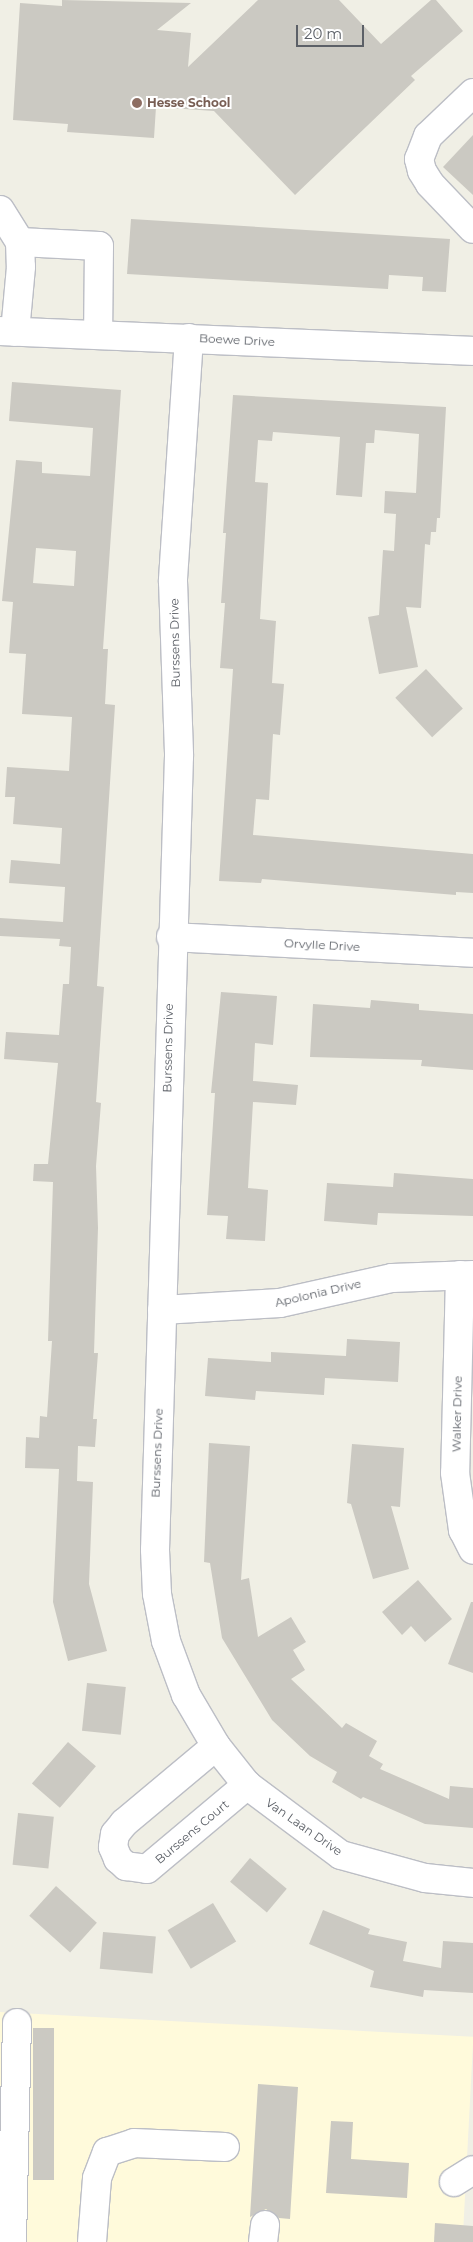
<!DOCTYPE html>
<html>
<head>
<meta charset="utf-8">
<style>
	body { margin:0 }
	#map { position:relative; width:473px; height:2242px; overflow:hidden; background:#f0efe5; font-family:Montserrat,sans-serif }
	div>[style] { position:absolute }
	.commercial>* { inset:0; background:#fffadb; transform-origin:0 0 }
	.building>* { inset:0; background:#cbc9c2; transform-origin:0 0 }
	.roads { filter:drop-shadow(1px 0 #bcbec5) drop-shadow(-1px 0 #bcbec5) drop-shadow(0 1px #bcbec5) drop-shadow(0 -1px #bcbec5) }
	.minor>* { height:28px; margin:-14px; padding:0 14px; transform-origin:14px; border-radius:14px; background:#fff }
	.dots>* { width:14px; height:14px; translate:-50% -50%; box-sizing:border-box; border:2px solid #fff; border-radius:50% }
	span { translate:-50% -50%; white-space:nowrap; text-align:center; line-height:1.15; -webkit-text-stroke:4px #fff; paint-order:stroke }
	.education-label { font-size:12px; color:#785e54; font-weight:700 }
	.left { translate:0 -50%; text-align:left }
	.street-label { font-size:12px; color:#5c6067 }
	.scale { position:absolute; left:296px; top:25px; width:68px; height:22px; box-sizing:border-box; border:2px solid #5c6067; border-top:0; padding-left:6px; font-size:15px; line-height:18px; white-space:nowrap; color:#5c6067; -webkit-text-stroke:4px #fff; paint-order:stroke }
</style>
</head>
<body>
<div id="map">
	<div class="commercial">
		<i style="left:0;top:2012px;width:474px;height:230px;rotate:3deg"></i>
	</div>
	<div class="building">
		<i style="clip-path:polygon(62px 0,191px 3px,157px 30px,191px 33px,188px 67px,258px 0,339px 0,381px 44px,431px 0,436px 0,463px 31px,411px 76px,415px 80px,295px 195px,214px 111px,156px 107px,154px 138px,67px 132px,68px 124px,13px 120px,20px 3px,62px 6px)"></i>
		<i style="clip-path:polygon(473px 135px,473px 195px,443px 167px)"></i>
		<i style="clip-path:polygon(131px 219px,450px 239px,446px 292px,422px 291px,423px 277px,389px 275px,388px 289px,127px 274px)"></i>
		<i style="clip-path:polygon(evenodd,12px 382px,121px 390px,103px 649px,108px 649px,105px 704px,115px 705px,97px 986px,104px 987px,96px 1102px,101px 1103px,96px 1166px,98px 1228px,94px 1353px,98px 1353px,93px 1419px,97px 1419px,95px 1447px,78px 1446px,77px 1481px,93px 1482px,89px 1584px,107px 1651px,68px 1661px,53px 1602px,59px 1469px,25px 1468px,26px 1437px,39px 1438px,40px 1416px,47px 1417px,52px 1341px,48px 1341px,53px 1182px,33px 1181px,34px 1164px,48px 1164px,58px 1063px,4px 1059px,6px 1032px,59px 1035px,63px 984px,69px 984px,71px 947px,59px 946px,60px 939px,0 936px,0 918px,63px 922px,65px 887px,9px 883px,11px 860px,60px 864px,62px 828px,13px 824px,15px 797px,5px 797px,7px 767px,69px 771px,72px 717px,22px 714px,26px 654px,9px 653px,13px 602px,2px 601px,16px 460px,42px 462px,42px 473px,90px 476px,93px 428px,9px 421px,12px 382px,36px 548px,76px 551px,74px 586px,33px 583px,36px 548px)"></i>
		<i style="clip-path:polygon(233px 395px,446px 407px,440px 518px,437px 518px,436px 532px,431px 532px,430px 545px,425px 544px,421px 608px,406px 607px,418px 667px,379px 674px,368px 617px,379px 615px,383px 550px,394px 551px,396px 514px,384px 513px,385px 491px,416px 493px,419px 434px,375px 430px,374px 443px,366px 443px,362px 497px,336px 495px,340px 437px,273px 432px,272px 441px,258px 440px,255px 482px,268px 483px,260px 619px,276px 621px,272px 683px,284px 684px,280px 735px,273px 734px,269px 800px,256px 799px,253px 835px,473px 854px,473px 893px,456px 892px,456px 895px,262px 879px,261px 883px,219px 881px,233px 669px,220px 668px,225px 603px,221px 603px,226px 533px,223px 533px)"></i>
		<i style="left:426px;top:669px;width:54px;height:42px;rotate:47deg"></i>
		<i style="clip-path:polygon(221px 992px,277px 996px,273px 1045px,255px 1043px,253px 1081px,298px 1085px,296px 1105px,253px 1102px,248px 1188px,268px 1190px,265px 1241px,226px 1239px,228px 1216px,207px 1215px,215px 1093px,211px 1093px)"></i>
		<i style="clip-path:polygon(371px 1000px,419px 1004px,419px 1010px,473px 1014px,473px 1070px,421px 1066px,422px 1060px,310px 1057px,313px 1004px,370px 1008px)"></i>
		<i style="clip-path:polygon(394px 1173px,473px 1179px,473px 1216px,378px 1213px,377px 1225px,324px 1221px,327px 1183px,393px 1187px)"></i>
		<i style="clip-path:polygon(347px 1339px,400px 1342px,398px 1382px,325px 1378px,324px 1395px,256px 1391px,255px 1400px,205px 1396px,208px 1358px,271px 1362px,271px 1352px,346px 1356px)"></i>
		<i style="clip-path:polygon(209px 1443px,250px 1446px,241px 1580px,249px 1578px,258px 1637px,291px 1617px,306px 1642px,293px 1650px,305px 1670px,291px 1679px,342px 1728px,346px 1723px,377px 1741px,369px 1756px,383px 1764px,380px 1769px,449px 1799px,450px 1786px,473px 1788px,473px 1828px,425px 1824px,363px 1797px,361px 1799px,332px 1782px,337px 1772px,310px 1756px,272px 1720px,222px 1638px,210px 1563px,204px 1562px)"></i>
		<i style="clip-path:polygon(352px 1444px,404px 1448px,400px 1507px,391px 1506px,409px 1569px,373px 1579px,351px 1504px,347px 1503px)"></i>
		<i style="clip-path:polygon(418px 1580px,452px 1619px,425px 1642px,411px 1626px,402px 1635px,382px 1612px)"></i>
		<i style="clip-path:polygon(471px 1602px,473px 1602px,473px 1673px,448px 1664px)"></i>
		<i style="left:87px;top:1683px;width:39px;height:48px;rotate:6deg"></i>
		<i style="left:68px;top:1742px;width:37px;height:55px;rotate:41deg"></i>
		<i style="left:18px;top:1813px;width:36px;height:52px;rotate:6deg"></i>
		<i style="left:250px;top:1858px;width:48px;height:31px;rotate:40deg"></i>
		<i style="left:56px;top:1886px;width:55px;height:40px;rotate:42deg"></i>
		<i style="left:213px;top:1903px;width:45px;height:53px;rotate:59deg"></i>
		<i style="clip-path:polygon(323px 1910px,370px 1929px,368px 1934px,407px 1942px,403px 1961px,441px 1968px,443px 1941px,473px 1943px,473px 1993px,424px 1990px,423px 1997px,370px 1987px,374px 1971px,309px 1944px)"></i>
		<i style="left:103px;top:1932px;width:53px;height:37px;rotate:5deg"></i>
		<i style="left:33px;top:2028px;width:21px;height:152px"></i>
		<i style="clip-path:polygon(258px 2084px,298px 2087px,290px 2219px,279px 2218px,266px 2209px,250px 2217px)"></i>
		<i style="clip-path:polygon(331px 2121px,353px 2122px,351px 2159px,409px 2163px,407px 2198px,326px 2193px)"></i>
		<i style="clip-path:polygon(435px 2223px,473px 2226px,473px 2242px,434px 2242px)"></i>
	</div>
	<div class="roads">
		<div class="minor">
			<i style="left:473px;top:93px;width:62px;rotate:136.3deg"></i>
			<i style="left:428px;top:136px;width:25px;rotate:111deg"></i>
			<i style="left:419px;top:159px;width:12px;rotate:76deg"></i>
			<i style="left:422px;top:171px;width:15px;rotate:58deg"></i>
			<i style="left:430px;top:184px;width:62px;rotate:46.3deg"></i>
			<i style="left:0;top:210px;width:38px;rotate:58deg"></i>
			<i style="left:20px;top:242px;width:25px;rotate:88deg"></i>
			<i style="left:21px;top:267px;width:65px;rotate:95.3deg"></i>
			<i style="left:20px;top:242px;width:79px;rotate:2.9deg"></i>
			<i style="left:99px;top:246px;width:89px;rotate:90.6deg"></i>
			<i style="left:0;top:331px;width:473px;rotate:2.4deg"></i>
			<i style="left:189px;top:338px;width:244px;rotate:93.8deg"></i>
			<i style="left:173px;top:581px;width:175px;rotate:88deg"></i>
			<i style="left:179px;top:756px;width:794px;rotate:91.73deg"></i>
			<i style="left:155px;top:1550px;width:44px;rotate:87.4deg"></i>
			<i style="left:157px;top:1594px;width:48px;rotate:79.2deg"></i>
			<i style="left:166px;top:1641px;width:58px;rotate:69.7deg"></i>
			<i style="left:186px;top:1695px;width:59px;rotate:59.5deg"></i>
			<i style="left:216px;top:1746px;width:50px;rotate:51.5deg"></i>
			<i style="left:247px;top:1785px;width:117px;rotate:36.7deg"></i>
			<i style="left:341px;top:1855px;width:87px;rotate:15.3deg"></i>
			<i style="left:425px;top:1878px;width:48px;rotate:5.9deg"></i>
			<i style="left:171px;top:937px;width:302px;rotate:3deg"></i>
			<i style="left:460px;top:1275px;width:198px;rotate:91.4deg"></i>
			<i style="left:455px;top:1473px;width:58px;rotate:82deg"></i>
			<i style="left:463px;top:1530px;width:22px;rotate:63deg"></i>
			<i style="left:162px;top:1310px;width:118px;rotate:-3.4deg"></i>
			<i style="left:280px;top:1303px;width:115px;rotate:-12.6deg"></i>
			<i style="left:392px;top:1278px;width:81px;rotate:-2.1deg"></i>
			<i style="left:216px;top:1746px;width:120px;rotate:140.1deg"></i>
			<i style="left:124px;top:1823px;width:14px;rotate:129deg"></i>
			<i style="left:115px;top:1834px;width:13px;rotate:99deg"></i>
			<i style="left:113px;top:1847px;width:13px;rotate:67deg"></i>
			<i style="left:118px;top:1859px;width:11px;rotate:41deg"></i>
			<i style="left:126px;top:1866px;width:21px;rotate:8deg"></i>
			<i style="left:147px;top:1869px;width:131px;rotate:-40deg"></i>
			<i style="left:454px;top:2182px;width:22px;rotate:-32deg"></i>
			<i style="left:12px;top:2242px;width:219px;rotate:-88.7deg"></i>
			<i style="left:92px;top:2242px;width:64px;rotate:-85.5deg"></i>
			<i style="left:97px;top:2178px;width:28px;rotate:-69deg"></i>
			<i style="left:107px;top:2152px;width:28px;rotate:-18deg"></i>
			<i style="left:134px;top:2143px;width:91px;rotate:2.5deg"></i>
			<i style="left:263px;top:2242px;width:17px;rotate:-83deg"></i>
		</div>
	</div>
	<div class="dots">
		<i style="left:137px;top:103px;background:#8d6e63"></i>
	</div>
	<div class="education-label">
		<span class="left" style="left:147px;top:103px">Hesse School</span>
	</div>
	<div class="street-label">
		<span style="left:237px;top:340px;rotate:3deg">Boewe Drive</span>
		<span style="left:175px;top:643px;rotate:-91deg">Burssens Drive</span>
		<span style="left:322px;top:945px;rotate:3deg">Orvylle Drive</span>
		<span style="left:168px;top:1048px;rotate:-89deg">Burssens Drive</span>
		<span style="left:318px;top:1293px;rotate:-13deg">Apolonia Drive</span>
		<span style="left:457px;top:1414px;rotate:-89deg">Walker Drive</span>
		<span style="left:157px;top:1453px;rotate:-88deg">Burssens Drive</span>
		<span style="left:304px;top:1827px;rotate:35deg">Van Laan Drive</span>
		<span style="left:192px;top:1832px;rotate:-40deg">Burssens Court</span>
	</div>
	<div class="scale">20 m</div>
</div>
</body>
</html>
